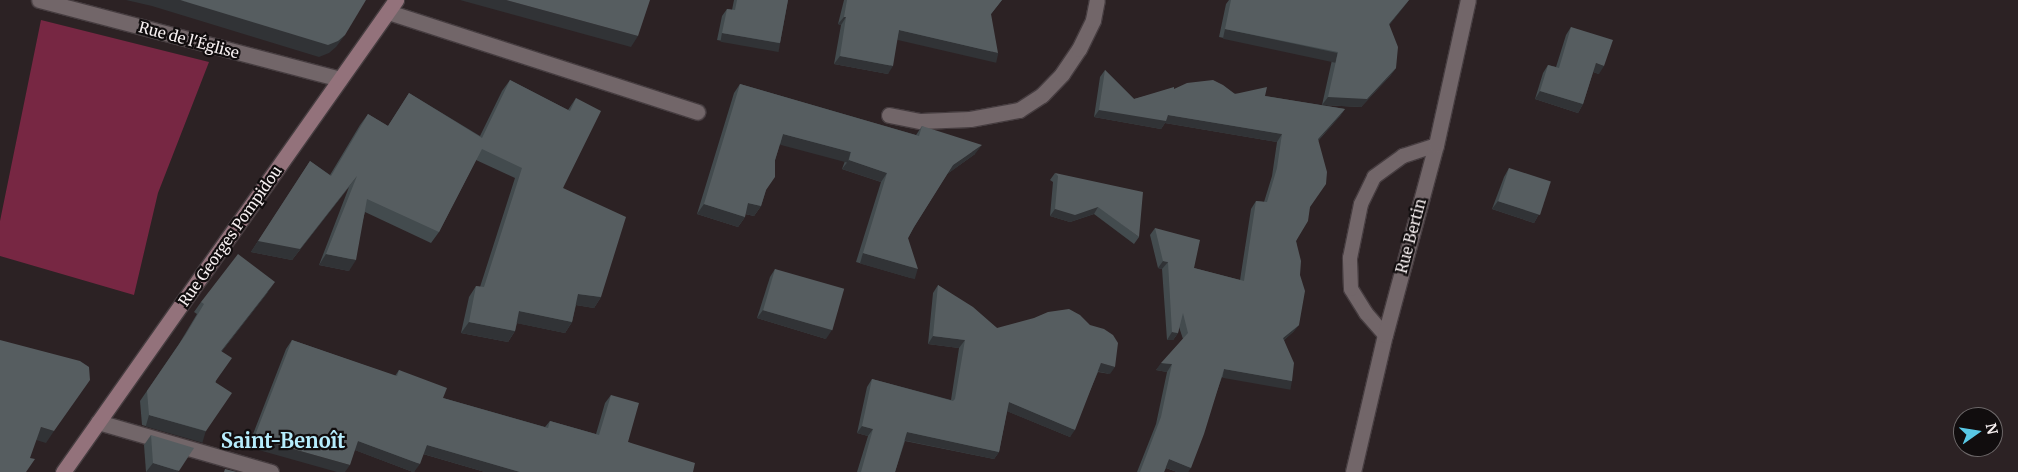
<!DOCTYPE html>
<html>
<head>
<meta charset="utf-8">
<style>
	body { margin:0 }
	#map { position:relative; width:2018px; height:472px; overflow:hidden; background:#2c2224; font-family:Merriweather,serif }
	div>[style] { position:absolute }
	.green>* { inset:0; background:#772743 }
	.roads { filter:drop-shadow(1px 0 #463d40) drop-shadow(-1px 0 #463d40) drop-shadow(0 1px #463d40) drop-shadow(0 -1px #463d40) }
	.service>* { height:14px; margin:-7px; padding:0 7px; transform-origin:7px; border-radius:7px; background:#726669 }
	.minor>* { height:15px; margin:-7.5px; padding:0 7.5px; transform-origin:7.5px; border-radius:7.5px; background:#726669 }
	.secondary>* { height:15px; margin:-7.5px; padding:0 7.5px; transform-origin:7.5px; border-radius:7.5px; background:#93727b }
	.wall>* { inset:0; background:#434b4e }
	.shaded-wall>* { inset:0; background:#313336; transform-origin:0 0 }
	.building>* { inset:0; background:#565d60; transform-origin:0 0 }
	span { translate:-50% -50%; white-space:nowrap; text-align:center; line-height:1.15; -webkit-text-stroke:4.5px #110d0e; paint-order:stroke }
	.street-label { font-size:15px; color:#f7f0f1 }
	.district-label { font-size:20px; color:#b6edfd; font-weight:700 }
	.north { position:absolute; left:1953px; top:407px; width:50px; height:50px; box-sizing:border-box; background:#110d0e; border:1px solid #6d6869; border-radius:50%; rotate:77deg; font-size:14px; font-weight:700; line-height:20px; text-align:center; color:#f7f0f1 }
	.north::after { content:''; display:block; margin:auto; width:18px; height:22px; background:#59c8e5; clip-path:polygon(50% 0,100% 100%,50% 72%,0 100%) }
</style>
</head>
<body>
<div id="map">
	<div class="green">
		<i style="clip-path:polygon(41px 20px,209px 62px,158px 193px,134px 295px,0 256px,0 221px)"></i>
	</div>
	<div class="roads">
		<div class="service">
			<i style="left:1385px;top:335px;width:29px;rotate:-131deg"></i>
			<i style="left:1366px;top:313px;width:28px;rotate:-122deg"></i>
			<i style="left:1351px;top:289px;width:31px;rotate:-92deg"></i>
			<i style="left:1350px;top:258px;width:55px;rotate:-78.5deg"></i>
			<i style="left:1361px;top:204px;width:30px;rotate:-64deg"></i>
			<i style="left:1374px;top:177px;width:36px;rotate:-36deg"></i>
			<i style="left:1403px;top:156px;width:35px;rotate:-18deg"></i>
		</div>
		<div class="minor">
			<i style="left:39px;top:0;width:311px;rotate:14.7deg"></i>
			<i style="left:388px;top:12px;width:325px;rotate:17.9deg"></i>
			<i style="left:889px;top:115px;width:33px;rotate:11deg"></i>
			<i style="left:921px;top:121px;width:49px;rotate:-2.3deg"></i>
			<i style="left:970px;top:119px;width:50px;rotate:-10.4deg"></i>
			<i style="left:1019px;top:110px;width:27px;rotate:-33deg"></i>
			<i style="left:1042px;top:95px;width:29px;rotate:-46deg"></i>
			<i style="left:1062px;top:74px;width:30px;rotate:-56deg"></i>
			<i style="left:1079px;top:49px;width:32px;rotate:-64deg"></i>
			<i style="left:1093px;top:20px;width:20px;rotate:-79deg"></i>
			<i style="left:98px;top:422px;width:180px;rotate:16.1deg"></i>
			<i style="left:1353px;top:472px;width:141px;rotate:-76.9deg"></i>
			<i style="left:1385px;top:335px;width:197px;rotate:-75deg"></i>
			<i style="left:1436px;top:145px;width:148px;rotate:-77.6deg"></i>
		</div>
		<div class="secondary">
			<i style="left:63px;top:472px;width:578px;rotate:-54.8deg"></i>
		</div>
	</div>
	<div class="wall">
		<i style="clip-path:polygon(734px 0,788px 0,780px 43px,775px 50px,717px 40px,722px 16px,727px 9px,732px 10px)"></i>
		<i style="clip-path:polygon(844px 0,1002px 0,991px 14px,992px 61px,897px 39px,888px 74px,834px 64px,841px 25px,838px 24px)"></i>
		<i style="clip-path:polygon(1229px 0,1409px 0,1389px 25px,1396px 68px,1390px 76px,1361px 107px,1322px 105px,1332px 60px,1219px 37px,1226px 4px)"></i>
		<i style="clip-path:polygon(1571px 27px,1599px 74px,1593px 72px,1583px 104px,1578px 113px,1535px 99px,1543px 73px,1548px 65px,1556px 67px,1566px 35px)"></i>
		<i style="clip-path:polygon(1105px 70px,1134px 99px,1174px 89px,1265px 96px,1345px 109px,1340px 116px,1318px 141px,1310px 207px,1296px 241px,1300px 275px,1299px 325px,1293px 332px,1284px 340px,1292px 381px,1286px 388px,1222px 377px,1188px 472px,1177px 472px,1166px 468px,1164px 472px,1137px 472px,1156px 424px,1167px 372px,1156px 370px,1183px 339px,1179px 327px,1178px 333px,1173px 340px,1167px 340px,1162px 269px,1158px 268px,1150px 235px,1155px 228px,1194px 268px,1240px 280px,1251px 209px,1256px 201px,1264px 202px,1272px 176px,1277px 142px,1165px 123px,1161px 129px,1094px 117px,1100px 77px)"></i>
		<i style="clip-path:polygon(510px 80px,568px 110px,576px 98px,563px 188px,601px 297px,594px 308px,576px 305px,572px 322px,565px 333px,517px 323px,515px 331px,508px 342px,461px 333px,469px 297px,476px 286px,480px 287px,515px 178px,476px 160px,439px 232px,431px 243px,365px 212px,349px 271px,319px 265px,349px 187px,292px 260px,251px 252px,310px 161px,330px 175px,360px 125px,368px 114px,388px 126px,409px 93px,480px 136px,502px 91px)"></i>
		<i style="clip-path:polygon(740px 84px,916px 135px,922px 126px,975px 154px,947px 174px,914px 227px,908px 238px,911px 278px,856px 262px,881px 182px,842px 169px,845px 161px,780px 144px,761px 206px,754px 216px,745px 214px,745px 217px,738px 227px,697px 214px,734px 93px)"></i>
		<i style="clip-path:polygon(1509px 168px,1539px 214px,1534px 223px,1492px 209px,1504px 177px)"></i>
		<i style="clip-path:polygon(1055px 173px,1139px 237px,1134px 244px,1094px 214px,1070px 222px,1050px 216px,1053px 182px,1050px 180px)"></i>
		<i style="clip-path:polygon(775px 269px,826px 339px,757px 318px,770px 277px)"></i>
		<i style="clip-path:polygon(938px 285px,997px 328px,1110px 374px,1098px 372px,1070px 437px,1007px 411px,999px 452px,994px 459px,905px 441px,895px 472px,857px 472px,868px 436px,857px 433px,867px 387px,872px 379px,951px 400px,959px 348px,928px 344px,933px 293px)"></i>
		<i style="clip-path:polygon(268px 292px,222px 351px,206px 431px,199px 441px,142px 425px,140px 401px,179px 344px,197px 314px,194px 312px,201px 302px)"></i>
		<i style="clip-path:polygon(292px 340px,395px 376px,399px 370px,443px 398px,545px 427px,550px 421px,596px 434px,605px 403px,611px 395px,628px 442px,693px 472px,485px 472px,423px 454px,414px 472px,413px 472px,355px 450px,248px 447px,286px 349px)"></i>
		<i style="clip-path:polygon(151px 435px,178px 472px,146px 472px,144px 445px)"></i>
	</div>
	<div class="shaded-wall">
		<i style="clip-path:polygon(126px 0,180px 0,345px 35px,336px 47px,329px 53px,319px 57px,152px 6px)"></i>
		<i style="clip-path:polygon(460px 0,506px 0,638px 36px,631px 47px)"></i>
		<i style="clip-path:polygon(1409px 0,1407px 3px,1383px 33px,1389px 24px)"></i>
		<i style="clip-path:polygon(844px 17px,846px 17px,841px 25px,838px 24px)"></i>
		<i style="left:1225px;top:29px;width:115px;height:10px;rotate:12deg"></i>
		<i style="left:899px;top:30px;width:102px;height:10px;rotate:13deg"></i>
		<i style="left:722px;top:33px;width:59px;height:9px;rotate:10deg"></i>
		<i style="clip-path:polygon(840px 56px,893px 66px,888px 74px,834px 64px)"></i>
		<i style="clip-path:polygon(1596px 63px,1604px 66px,1599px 74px,1590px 71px)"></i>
		<i style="clip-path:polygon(1396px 68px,1390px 76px,1361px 107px,1322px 105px,1328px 97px)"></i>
		<i style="clip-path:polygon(1540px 91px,1583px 104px,1578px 113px,1535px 99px)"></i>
		<i style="clip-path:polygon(1345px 109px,1340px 116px,1312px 147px,1318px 139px)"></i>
		<i style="clip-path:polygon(1099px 110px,1168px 115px,1282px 134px,1277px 142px,1165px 123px,1161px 129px,1094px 117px)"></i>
		<i style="left:783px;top:134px;width:70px;height:11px;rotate:15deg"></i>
		<i style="clip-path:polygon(982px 145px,975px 154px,946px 175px,953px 165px)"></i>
		<i style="clip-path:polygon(849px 160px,887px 173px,881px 182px,842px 169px)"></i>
		<i style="clip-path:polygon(357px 176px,292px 260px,251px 252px,258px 241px)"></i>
		<i style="clip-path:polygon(1498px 201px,1539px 214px,1534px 223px,1492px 209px)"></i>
		<i style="clip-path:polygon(748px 203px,761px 206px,754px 216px,741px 213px)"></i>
		<i style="clip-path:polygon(704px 204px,745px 217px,738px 227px,697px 214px)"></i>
		<i style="clip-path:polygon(1098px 207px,1094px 214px,1070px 222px,1050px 216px,1055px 209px)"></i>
		<i style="left:863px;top:253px;width:57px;height:11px;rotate:16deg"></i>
		<i style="clip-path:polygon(326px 254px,356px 260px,349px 271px,319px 265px)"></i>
		<i style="clip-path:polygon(1163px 261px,1168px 262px,1162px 269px,1158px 268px)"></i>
		<i style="clip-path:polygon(275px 282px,268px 292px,214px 361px,221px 351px)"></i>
		<i style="clip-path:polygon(578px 294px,601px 297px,594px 308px,570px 304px)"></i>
		<i style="clip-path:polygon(763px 310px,832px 330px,826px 339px,757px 318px)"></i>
		<i style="clip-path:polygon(519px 311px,572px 322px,565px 333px,511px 322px)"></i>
		<i style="clip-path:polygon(469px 322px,515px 331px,508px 342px,461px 333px)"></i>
		<i style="clip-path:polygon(1299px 325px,1293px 332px,1278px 345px,1283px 338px)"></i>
		<i style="clip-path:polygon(1172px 332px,1178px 333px,1173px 340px,1167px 340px)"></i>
		<i style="clip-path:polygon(933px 336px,965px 340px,959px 348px,928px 344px)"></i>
		<i style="clip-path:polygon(1101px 363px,1115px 367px,1110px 374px,1096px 371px)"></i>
		<i style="clip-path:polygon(1161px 363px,1172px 364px,1167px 372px,1156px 370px)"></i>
		<i style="left:1224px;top:369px;width:69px;height:9px;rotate:10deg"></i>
		<i style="clip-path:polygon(1009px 402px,1075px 430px,1070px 437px,1004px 410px)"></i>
		<i style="left:149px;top:415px;width:59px;height:12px;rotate:16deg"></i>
		<i style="clip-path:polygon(862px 426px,873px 429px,868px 436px,857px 433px)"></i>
		<i style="clip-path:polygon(41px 427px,54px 431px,46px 443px,33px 439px)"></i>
		<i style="clip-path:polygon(907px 432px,999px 452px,994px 459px,902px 440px)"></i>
		<i style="clip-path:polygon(254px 438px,350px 465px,345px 472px,337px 472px,248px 447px)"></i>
		<i style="clip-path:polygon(358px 441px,420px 464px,414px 472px,413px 472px,352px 449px)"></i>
		<i style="clip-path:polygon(427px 445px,520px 472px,485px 472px,420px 453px)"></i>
		<i style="clip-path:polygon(1169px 459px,1191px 468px,1188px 472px,1177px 472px,1164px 467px)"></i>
		<i style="clip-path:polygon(153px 463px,179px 471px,178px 472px,146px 472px)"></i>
	</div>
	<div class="building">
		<i style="clip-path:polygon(180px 0,366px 0,345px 35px,338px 41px,328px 45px)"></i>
		<i style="clip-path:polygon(506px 0,650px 0,638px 36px)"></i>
		<i style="clip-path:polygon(737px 0,788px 0,780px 43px,722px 33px,727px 9px,735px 10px)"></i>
		<i style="clip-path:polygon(847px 0,1002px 0,991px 14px,998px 53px,899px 30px,893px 66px,840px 56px,846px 17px,844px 17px)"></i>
		<i style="clip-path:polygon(1231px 0,1409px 0,1389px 24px,1398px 47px,1396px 68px,1367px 99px,1328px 97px,1338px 52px,1225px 29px)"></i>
		<i style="clip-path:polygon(1571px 27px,1613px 40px,1604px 66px,1596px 63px,1583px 104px,1540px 91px,1548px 65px,1559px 68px)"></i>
		<i style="clip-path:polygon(1105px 70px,1134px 99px,1174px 87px,1174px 89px,1187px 83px,1213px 80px,1223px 85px,1235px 94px,1267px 87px,1265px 96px,1345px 109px,1318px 139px,1327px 172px,1326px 184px,1310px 207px,1308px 221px,1296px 241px,1301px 261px,1300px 275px,1305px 291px,1299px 325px,1283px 338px,1294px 363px,1292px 381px,1224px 369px,1204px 434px,1191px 468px,1169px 459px,1164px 472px,1140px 472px,1161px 417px,1172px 364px,1161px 363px,1188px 333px,1183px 313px,1178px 333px,1172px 332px,1168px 262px,1163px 261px,1155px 228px,1200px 240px,1194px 268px,1244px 281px,1256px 201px,1267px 202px,1277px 168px,1282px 134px,1168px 115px,1166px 121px,1099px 110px)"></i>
		<i style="clip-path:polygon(510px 80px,570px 111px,576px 98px,601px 111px,563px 188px,626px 217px,601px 297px,578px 294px,572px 322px,519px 311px,515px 331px,469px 322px,476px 286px,484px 287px,522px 168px,482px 149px,439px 232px,367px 199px,356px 260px,326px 254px,357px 176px,300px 249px,258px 241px,310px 161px,331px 176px,368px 114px,388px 126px,409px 93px,482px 138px)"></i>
		<i style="clip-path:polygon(740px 84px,919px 136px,922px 126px,982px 145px,953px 165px,914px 227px,908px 238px,918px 269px,863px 253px,887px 173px,849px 160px,851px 152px,783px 134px,775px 160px,775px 177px,766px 190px,761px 206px,748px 203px,745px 217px,704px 204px)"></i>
		<i style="left:1509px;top:168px;width:44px;height:35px;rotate:18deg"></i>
		<i style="clip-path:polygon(1055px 173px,1143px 192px,1139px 237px,1098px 207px,1075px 215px,1055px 209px,1058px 176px)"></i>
		<i style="clip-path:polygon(238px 254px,275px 282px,221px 351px,232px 358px,215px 382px,232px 393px,206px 431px,149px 415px,147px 391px,186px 334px,204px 304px,201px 302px)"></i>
		<i style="left:775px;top:269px;width:72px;height:43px;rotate:16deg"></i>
		<i style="clip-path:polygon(938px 285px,973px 307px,997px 328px,1034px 318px,1048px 312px,1069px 309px,1080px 315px,1090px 325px,1104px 329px,1113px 335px,1118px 343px,1115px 367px,1101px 363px,1075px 430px,1009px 402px,999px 452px,907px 432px,895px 472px,861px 472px,873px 429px,862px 426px,872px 379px,953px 401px,955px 399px,965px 340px,933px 336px)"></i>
		<i style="clip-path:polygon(0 340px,80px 361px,89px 367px,90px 380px,54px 431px,41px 427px,30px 458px,35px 459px,26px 472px,0 472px)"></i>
		<i style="clip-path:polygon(292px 340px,397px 376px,399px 370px,447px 388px,443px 398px,548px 428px,550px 421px,599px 435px,611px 395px,639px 403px,628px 442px,695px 463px,693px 472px,520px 472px,427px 445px,420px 464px,358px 441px,350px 465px,254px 438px)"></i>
		<i style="clip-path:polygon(151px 435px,194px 448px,179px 471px,153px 463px)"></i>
		<i style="clip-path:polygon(225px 469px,237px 472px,224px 472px)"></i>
	</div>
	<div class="street-label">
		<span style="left:189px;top:40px;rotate:15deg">Rue de l'Église</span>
		<span style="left:230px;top:236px;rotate:-55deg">Rue Georges Pompidou</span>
		<span style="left:1411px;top:236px;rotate:-75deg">Rue Bertin</span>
	</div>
	<div class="district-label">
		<span style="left:283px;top:440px">Saint-Benoît</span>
	</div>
	<div class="north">N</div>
</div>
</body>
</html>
